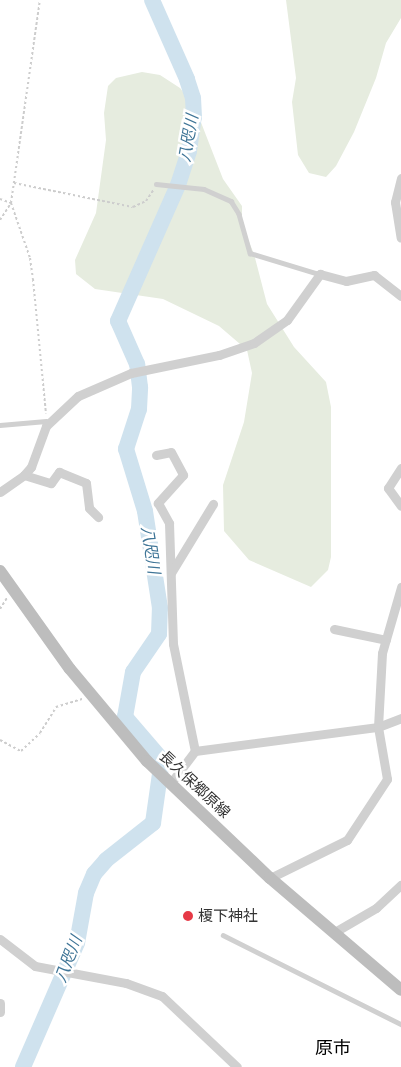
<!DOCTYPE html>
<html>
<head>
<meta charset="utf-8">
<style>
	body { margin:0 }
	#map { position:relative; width:401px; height:1067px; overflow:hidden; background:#fff; font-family:"IBM Plex Sans","Noto Sans JP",sans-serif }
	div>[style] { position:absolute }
	.green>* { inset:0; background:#e6ecdf }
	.river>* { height:16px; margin:-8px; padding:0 8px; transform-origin:8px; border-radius:8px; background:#cfe2ee }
	.path>* { height:2px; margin-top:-1px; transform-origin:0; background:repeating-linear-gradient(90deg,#cdcdcd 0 2.5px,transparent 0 5px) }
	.lane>* { height:4.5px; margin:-2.25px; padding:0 2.25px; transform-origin:2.25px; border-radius:2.25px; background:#d0d0d0 }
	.street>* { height:9px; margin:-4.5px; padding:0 4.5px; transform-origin:4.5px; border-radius:4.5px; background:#d0d0d0 }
	.secondary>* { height:12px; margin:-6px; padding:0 6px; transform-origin:6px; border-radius:6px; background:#bdbdbd }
	.dots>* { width:14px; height:14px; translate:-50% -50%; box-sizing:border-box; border:2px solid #fff; border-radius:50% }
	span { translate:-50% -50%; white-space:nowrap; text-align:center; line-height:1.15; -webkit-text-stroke:5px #fff; paint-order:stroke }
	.street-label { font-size:15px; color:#333 }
	.poi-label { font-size:15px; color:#333 }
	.left { translate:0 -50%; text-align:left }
	.water-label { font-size:16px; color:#3f7597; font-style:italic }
	.quarter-label { font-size:18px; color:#000 }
</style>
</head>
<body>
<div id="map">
	<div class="green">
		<i style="clip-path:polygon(286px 0,401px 0,401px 18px,386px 43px,376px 78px,354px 132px,336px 166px,326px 177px,309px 173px,298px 155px,292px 102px,296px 78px)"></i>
		<i style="clip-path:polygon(142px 72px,160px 75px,180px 88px,195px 107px,223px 179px,242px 206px,242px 225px,254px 254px,267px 304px,294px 347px,326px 382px,331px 407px,331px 557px,328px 570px,311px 587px,249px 560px,224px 531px,223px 485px,244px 422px,252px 373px,247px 350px,219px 326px,163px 299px,95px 289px,76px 274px,75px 260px,96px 213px,106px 140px,104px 113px,108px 86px,116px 78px)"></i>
	</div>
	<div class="river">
		<i style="left:23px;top:1067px;width:135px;rotate:-66.5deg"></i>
		<i style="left:77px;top:943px;width:51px;rotate:-79.8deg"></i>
		<i style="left:86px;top:893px;width:21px;rotate:-67deg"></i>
		<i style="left:94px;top:874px;width:18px;rotate:-49deg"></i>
		<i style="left:106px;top:860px;width:60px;rotate:-38.2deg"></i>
		<i style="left:153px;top:823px;width:64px;rotate:-81.9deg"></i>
		<i style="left:162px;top:760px;width:57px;rotate:-130.7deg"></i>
		<i style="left:125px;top:717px;width:46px;rotate:-79.9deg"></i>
		<i style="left:133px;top:672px;width:46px;rotate:-55.6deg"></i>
		<i style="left:159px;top:634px;width:26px;rotate:-88deg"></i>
		<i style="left:160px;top:608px;width:98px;rotate:-98.8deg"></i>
		<i style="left:145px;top:511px;width:65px;rotate:-107deg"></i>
		<i style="left:126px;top:449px;width:42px;rotate:-72deg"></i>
		<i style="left:139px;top:409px;width:22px;rotate:-87deg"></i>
		<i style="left:140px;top:387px;width:23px;rotate:-97deg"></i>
		<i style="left:137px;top:364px;width:47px;rotate:-113.8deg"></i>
		<i style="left:118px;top:321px;width:149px;rotate:-66.2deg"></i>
		<i style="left:178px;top:185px;width:36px;rotate:-72deg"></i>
		<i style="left:189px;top:151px;width:34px;rotate:-82deg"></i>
		<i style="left:194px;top:117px;width:19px;rotate:-93deg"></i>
		<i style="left:193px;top:98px;width:20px;rotate:-108deg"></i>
		<i style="left:187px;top:79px;width:86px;rotate:-113.9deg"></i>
	</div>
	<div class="path">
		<i style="left:14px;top:183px;width:121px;rotate:11.4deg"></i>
		<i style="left:133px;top:207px;width:14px;rotate:-25deg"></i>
		<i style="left:146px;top:201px;width:14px;rotate:-56deg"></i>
		<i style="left:0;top:199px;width:12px;rotate:20deg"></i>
		<i style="left:11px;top:203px;width:58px;rotate:70.9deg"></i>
		<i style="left:30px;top:258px;width:21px;rotate:82deg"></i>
		<i style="left:33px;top:279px;width:135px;rotate:84.5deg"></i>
		<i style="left:0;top:220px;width:20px;rotate:-57deg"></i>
		<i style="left:11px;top:203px;width:205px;rotate:-81.9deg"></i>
		<i style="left:0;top:609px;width:13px;rotate:-58deg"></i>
		<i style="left:0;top:740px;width:24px;rotate:28deg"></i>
		<i style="left:21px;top:751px;width:26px;rotate:-43deg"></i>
		<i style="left:40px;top:733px;width:31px;rotate:-58deg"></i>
		<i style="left:56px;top:707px;width:28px;rotate:-17deg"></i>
	</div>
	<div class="lane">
		<i style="left:156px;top:184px;width:48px;rotate:5.9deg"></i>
		<i style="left:204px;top:189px;width:30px;rotate:24deg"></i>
		<i style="left:231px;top:201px;width:15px;rotate:58deg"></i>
		<i style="left:239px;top:214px;width:41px;rotate:74.2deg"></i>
		<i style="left:250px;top:253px;width:72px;rotate:16.9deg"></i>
		<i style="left:0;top:425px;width:46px;rotate:-5deg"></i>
		<i style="left:223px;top:935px;width:199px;rotate:26.6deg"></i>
	</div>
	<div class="street">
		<i style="left:401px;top:178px;width:25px;rotate:104deg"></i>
		<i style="left:395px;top:202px;width:36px;rotate:81deg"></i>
		<i style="left:156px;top:455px;width:15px;rotate:-11deg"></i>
		<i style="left:171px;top:452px;width:26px;rotate:62deg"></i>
		<i style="left:183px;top:475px;width:38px;rotate:132deg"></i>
		<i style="left:158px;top:503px;width:23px;rotate:61deg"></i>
		<i style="left:169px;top:523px;width:121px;rotate:88.1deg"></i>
		<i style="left:173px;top:644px;width:109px;rotate:78.4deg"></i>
		<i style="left:401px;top:468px;width:24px;rotate:123deg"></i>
		<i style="left:388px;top:488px;width:22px;rotate:54deg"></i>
		<i style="left:24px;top:475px;width:28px;rotate:17deg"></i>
		<i style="left:51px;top:483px;width:14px;rotate:-54deg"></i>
		<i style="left:59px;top:472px;width:29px;rotate:22deg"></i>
		<i style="left:86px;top:483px;width:25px;rotate:83deg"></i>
		<i style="left:89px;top:508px;width:13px;rotate:45deg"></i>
		<i style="left:0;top:492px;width:29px;rotate:-35deg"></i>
		<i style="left:24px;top:475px;width:11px;rotate:-49deg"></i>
		<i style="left:31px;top:467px;width:44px;rotate:-69.9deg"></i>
		<i style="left:46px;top:426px;width:44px;rotate:-43.2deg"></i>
		<i style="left:78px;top:396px;width:58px;rotate:-23.5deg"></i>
		<i style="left:131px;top:373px;width:90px;rotate:-11.6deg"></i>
		<i style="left:219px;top:355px;width:37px;rotate:-19deg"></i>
		<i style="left:254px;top:343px;width:40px;rotate:-34.9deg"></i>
		<i style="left:287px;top:320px;width:57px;rotate:-54.3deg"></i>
		<i style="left:320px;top:274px;width:27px;rotate:15deg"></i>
		<i style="left:346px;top:281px;width:29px;rotate:-12deg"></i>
		<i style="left:374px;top:275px;width:34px;rotate:38deg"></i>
		<i style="left:171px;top:573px;width:81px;rotate:-58.7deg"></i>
		<i style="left:334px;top:629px;width:53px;rotate:11.9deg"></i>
		<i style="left:170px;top:784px;width:41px;rotate:-52.9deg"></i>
		<i style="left:195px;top:751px;width:185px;rotate:-7.5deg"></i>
		<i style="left:378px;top:727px;width:25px;rotate:-21deg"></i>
		<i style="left:270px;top:878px;width:86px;rotate:-26.3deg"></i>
		<i style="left:347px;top:840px;width:73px;rotate:-56.7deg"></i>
		<i style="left:387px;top:779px;width:53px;rotate:-99.8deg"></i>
		<i style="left:378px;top:727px;width:74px;rotate:-86.9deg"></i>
		<i style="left:382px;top:653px;width:69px;rotate:-73.9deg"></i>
		<i style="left:333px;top:933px;width:50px;rotate:-30.2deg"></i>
		<i style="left:376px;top:908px;width:34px;rotate:-43deg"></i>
		<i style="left:0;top:939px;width:44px;rotate:37.6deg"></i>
		<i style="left:35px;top:966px;width:93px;rotate:10.6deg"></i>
		<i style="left:126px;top:983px;width:38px;rotate:20deg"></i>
		<i style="left:162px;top:996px;width:103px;rotate:43.4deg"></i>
		<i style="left:0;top:1003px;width:9px;rotate:90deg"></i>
	</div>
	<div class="secondary">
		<i style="left:0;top:571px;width:120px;rotate:54.5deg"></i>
		<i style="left:70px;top:669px;width:120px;rotate:50.1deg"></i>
		<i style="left:147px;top:761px;width:170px;rotate:43.6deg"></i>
		<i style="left:270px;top:878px;width:172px;rotate:40.5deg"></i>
	</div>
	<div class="dots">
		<i style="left:188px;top:916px;background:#e63946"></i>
	</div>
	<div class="street-label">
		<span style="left:195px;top:784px;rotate:43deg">長久保郷原線</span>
	</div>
	<div class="poi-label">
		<span class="left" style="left:198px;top:916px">榎下神社</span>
	</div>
	<div class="water-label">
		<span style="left:188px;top:138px;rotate:-80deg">八咫川</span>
		<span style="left:151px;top:550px;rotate:81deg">八咫川</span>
		<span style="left:68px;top:959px;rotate:-69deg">八咫川</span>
	</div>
	<div class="quarter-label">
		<span style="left:333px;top:1048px">原市</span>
	</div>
</div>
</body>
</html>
